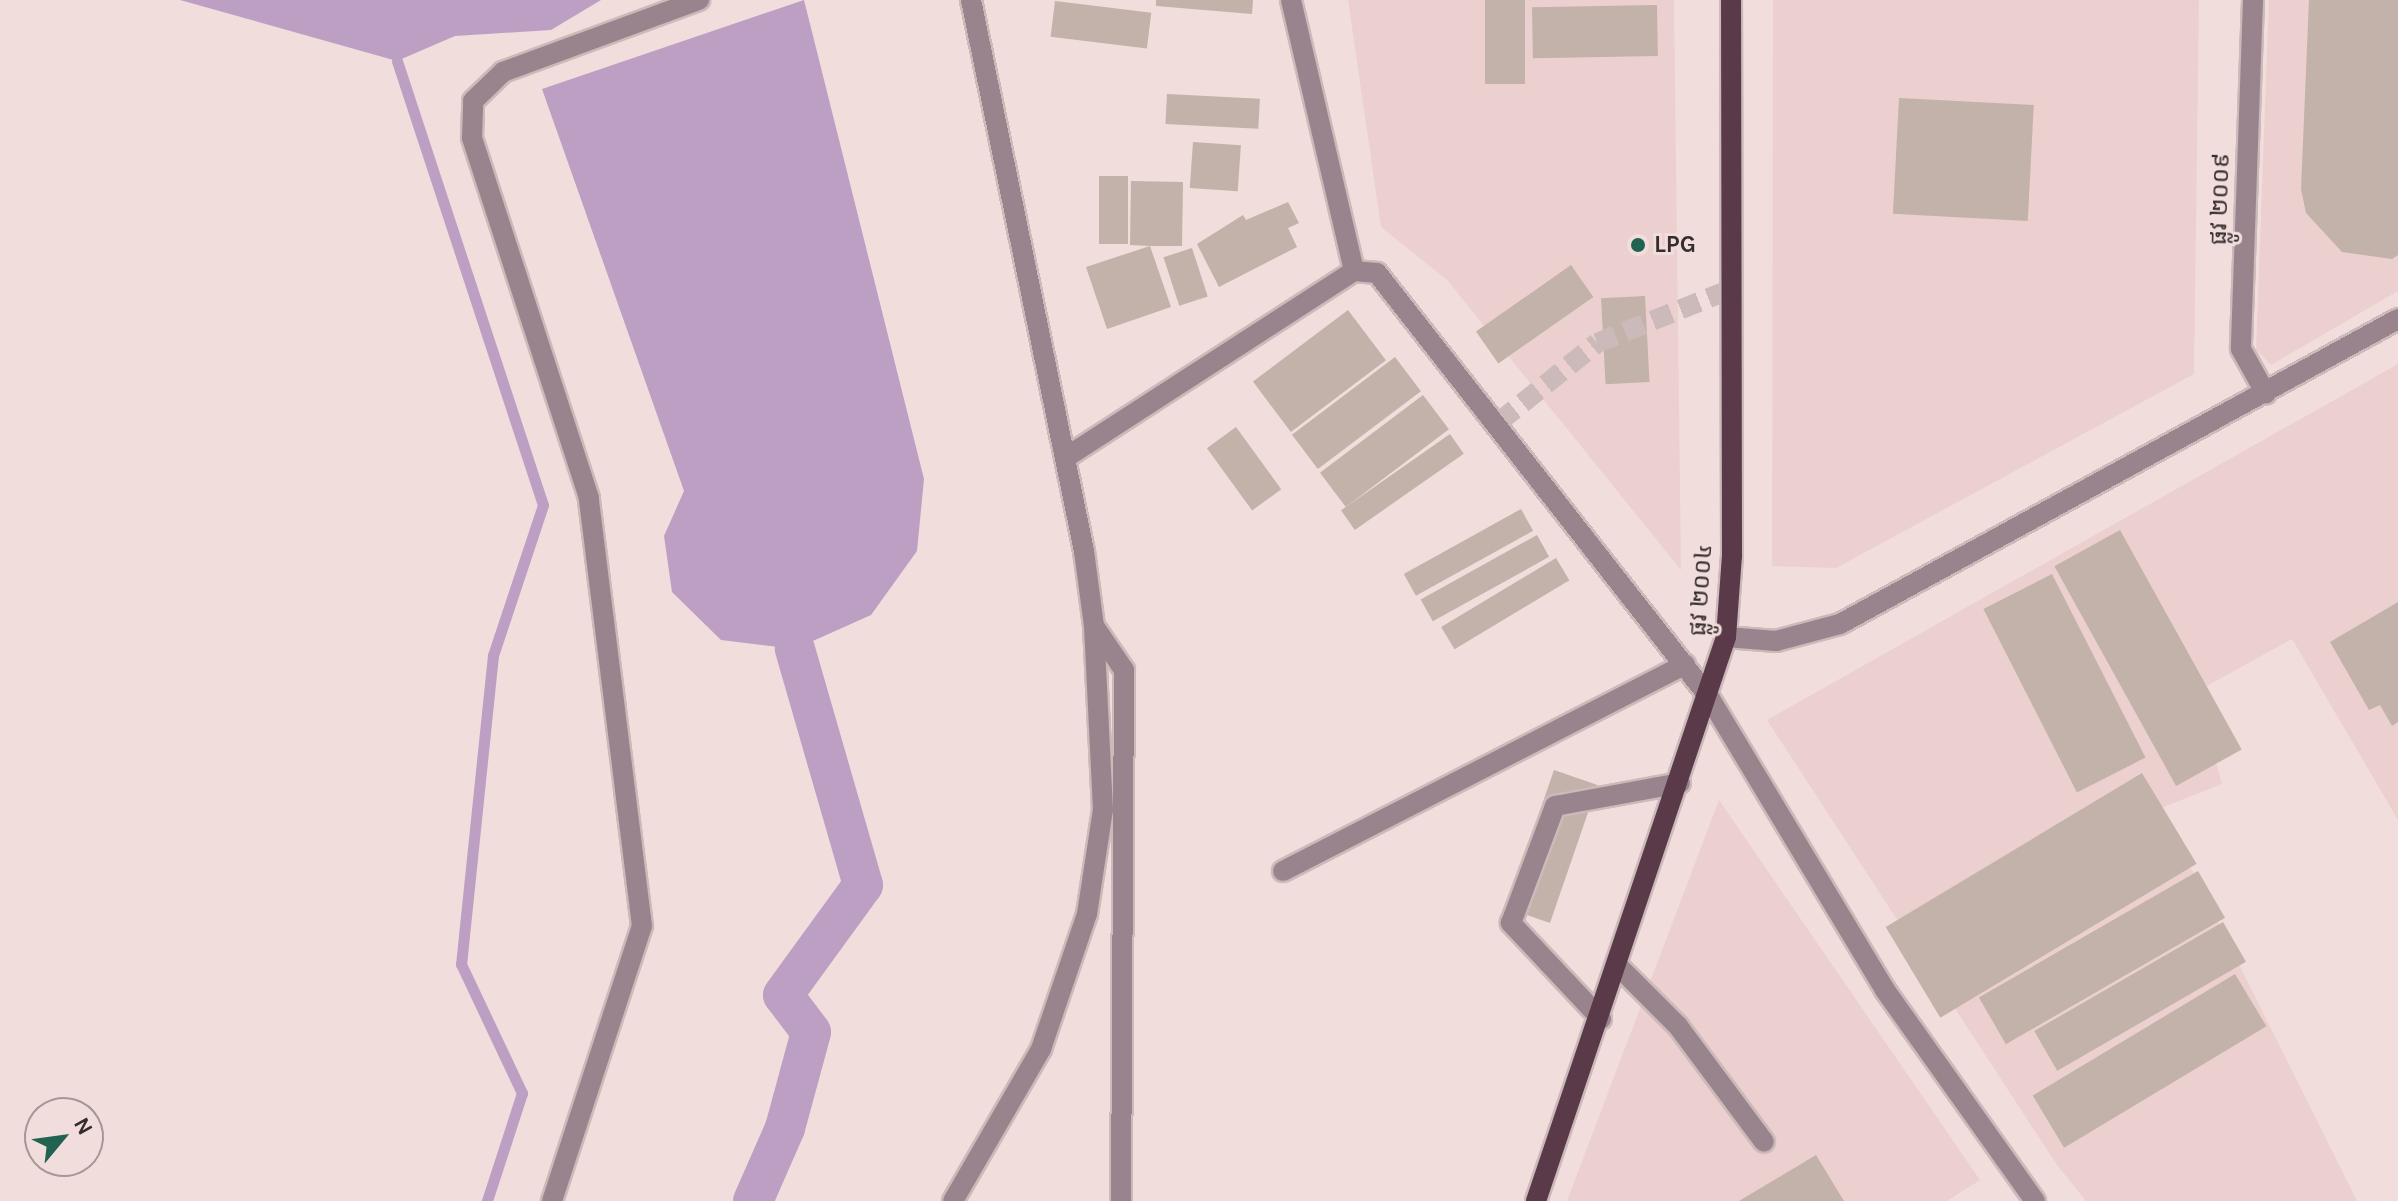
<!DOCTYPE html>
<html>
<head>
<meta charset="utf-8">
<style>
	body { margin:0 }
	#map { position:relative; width:2398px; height:1201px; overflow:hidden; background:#f1dddc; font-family:Karla,"Noto Sans Khmer",sans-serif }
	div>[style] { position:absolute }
	.built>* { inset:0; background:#ecd0cf }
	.water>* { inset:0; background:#bd9fc4 }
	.stream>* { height:11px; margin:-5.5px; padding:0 5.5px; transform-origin:5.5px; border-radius:5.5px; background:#bd9fc4 }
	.canal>* { height:40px; margin:-20px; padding:0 20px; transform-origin:20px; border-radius:20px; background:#bd9fc4 }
	.building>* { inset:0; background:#c2b2a9; transform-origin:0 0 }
	.minor-tunnel>* { height:20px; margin-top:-10px; transform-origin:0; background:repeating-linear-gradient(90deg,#cbbab9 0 20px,transparent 0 30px) }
	.roads { filter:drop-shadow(2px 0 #cbbab9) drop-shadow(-2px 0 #cbbab9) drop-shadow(0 2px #cbbab9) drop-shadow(0 -2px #cbbab9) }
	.minor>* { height:20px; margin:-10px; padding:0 10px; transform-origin:10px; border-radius:10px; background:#99848d }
	.major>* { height:20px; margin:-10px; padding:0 10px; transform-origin:10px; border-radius:10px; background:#5a3948 }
	.dots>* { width:22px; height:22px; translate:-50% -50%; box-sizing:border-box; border:4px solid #f1dddc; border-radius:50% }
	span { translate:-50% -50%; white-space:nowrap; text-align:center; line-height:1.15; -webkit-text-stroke:6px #f1dddc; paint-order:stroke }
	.street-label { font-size:24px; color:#342d2c }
	.poi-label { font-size:24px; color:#342d2c; font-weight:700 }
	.left { translate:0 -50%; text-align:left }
	.north { position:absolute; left:24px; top:1097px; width:80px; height:80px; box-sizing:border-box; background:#f1dddc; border:2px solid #a59796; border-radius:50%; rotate:61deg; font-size:22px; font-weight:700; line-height:32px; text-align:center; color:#342d2c }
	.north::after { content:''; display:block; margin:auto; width:28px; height:36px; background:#226250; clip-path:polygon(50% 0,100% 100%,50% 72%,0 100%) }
</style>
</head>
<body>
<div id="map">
	<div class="built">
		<i style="clip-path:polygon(1348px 0,1674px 0,1681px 570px,1447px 280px,1381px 227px)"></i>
		<i style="clip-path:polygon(1773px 0,2199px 0,2194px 374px,1836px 568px,1772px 566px)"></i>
		<i style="clip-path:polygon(2269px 0,2398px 0,2398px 291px,2271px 365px,2256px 350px)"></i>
		<i style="clip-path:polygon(2398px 364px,2398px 820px,2292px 639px,2196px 692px,2222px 784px,2161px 808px,2357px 1201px,2086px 1201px,2057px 1165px,1767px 720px)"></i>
		<i style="clip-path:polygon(1719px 800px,1980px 1180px,1947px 1201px,1567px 1201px)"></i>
	</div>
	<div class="water">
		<i style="clip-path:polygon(180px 0,601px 0,551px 30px,455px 36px,397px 61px)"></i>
		<i style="clip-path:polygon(804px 0,924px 479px,917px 551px,871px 615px,795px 649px,721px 640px,672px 592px,664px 536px,684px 491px,542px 89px)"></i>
	</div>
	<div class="stream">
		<i style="left:397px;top:61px;width:467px;rotate:71.8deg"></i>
		<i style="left:543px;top:505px;width:158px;rotate:108.4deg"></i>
		<i style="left:493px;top:655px;width:311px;rotate:95.9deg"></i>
		<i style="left:461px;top:964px;width:143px;rotate:64.7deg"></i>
		<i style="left:522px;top:1093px;width:114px;rotate:108deg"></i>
	</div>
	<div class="canal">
		<i style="left:753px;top:1201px;width:80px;rotate:-66.3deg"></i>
		<i style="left:785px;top:1128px;width:99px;rotate:-74.8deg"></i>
		<i style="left:811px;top:1032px;width:46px;rotate:-127.1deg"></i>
		<i style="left:783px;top:995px;width:136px;rotate:-54deg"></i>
		<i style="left:863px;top:885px;width:246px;rotate:-106.1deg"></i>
	</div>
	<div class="building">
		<i style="clip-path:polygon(1156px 0,1253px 0,1252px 14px,1156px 6px)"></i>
		<i style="left:1485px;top:0;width:40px;height:84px"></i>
		<i style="clip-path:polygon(2309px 0,2398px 0,2398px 255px,2392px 259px,2342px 252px,2306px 213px,2301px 189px)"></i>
		<i style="left:1055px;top:1px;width:97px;height:36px;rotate:7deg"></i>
		<i style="left:1657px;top:5px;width:51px;height:125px;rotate:89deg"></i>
		<i style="left:1167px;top:94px;width:93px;height:30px;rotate:3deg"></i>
		<i style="left:1899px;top:98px;width:135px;height:116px;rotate:3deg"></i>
		<i style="left:1193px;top:142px;width:48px;height:46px;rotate:4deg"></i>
		<i style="left:1099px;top:176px;width:29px;height:68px"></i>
		<i style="clip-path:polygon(1131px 181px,1183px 182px,1182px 246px,1150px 246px,1171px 307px,1107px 329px,1086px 267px,1150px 246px,1130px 245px)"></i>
		<i style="clip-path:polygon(1288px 202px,1299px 223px,1288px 228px,1297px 247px,1219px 287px,1197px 244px,1243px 215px,1246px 220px)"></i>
		<i style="left:1192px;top:248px;width:51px;height:30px;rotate:72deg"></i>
		<i style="left:1571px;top:265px;width:39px;height:116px;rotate:55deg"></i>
		<i style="left:1645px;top:296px;width:86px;height:44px;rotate:87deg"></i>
		<i style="left:1348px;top:310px;width:63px;height:119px;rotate:53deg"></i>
		<i style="left:1395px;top:357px;width:43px;height:129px;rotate:53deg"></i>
		<i style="left:1423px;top:395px;width:43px;height:129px;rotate:53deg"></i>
		<i style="left:1236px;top:427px;width:77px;height:36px;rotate:54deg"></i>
		<i style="left:1450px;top:434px;width:24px;height:133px;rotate:55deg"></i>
		<i style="left:1521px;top:509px;width:25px;height:134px;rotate:61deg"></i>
		<i style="left:2120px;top:530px;width:251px;height:75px;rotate:61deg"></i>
		<i style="left:1537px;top:535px;width:25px;height:133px;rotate:61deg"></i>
		<i style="left:1556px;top:558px;width:26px;height:134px;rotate:59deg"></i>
		<i style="left:2052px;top:574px;width:206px;height:77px;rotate:63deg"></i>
		<i style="clip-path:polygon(2398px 602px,2398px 722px,2392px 726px,2380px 705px,2369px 710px,2330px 642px)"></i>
		<i style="left:1554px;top:770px;width:46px;height:146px;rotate:19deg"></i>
		<i style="left:2142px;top:773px;width:106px;height:299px;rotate:59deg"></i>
		<i style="left:2198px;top:871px;width:54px;height:253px;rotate:60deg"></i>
		<i style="left:2223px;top:922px;width:46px;height:218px;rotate:60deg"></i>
		<i style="left:2235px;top:974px;width:61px;height:236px;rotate:59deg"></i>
		<i style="clip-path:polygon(1816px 1155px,1844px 1201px,1739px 1201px)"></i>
	</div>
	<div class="minor-tunnel">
		<i style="left:1499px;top:422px;width:126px;rotate:-38.9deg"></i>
		<i style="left:1597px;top:343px;width:144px;rotate:-21.9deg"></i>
	</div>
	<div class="roads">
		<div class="minor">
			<i style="left:1291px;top:0;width:278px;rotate:76.9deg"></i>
			<i style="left:2253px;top:0;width:349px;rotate:92deg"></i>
			<i style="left:2241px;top:349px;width:51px;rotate:60.9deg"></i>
			<i style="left:1065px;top:458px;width:344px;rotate:-32.9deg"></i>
			<i style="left:1354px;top:271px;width:23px;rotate:5deg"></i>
			<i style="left:1377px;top:273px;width:539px;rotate:51.94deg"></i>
			<i style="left:1709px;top:697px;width:342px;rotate:59deg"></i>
			<i style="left:1885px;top:990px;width:259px;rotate:54.6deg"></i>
			<i style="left:1094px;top:626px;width:53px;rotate:55.7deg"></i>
			<i style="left:1124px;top:670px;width:531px;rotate:90.32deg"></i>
			<i style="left:1726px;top:637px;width:50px;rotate:4.6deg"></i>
			<i style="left:1776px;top:641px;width:66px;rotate:-14.9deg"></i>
			<i style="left:1840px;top:624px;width:636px;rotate:-28.66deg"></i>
			<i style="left:1283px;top:871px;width:452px;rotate:-27.2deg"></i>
			<i style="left:1618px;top:966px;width:85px;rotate:45deg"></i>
			<i style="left:1678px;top:1026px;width:144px;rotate:53.4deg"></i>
			<i style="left:1601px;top:1019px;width:132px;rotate:-133.2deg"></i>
			<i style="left:1511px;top:923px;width:125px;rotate:-69.4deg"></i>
			<i style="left:1555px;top:806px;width:127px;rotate:-10.4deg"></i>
			<i style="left:552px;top:1201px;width:289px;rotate:-71.9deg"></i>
			<i style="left:642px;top:926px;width:431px;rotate:-97.1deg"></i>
			<i style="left:589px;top:498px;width:379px;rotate:-108deg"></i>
			<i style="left:472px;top:137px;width:36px;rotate:-88deg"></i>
			<i style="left:473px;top:101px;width:42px;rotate:-44deg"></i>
			<i style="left:503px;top:72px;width:209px;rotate:-20.2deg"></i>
			<i style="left:953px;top:1201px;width:176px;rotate:-59.9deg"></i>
			<i style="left:1041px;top:1049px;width:143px;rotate:-71.2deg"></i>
			<i style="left:1087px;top:914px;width:105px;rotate:-81.3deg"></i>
			<i style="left:1103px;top:810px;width:184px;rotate:-92.8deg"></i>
			<i style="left:1094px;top:626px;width:76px;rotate:-97.6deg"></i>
			<i style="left:1084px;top:551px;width:562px;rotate:-101.59deg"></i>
		</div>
		<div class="major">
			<i style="left:1536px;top:1201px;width:595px;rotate:-71.38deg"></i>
			<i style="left:1726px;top:637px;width:81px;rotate:-85.8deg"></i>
			<i style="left:1732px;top:556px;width:556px;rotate:-90.1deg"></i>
		</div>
	</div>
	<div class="dots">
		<i style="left:1638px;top:245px;background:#226250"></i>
	</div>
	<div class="street-label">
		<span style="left:2220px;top:199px;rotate:-88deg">ផ្លូវ ២០០៩</span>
		<span style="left:1701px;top:590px;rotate:-86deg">ផ្លូវ ២០០៤</span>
	</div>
	<div class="poi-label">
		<span class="left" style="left:1654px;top:245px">LPG</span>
	</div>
	<div class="north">N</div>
</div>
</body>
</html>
